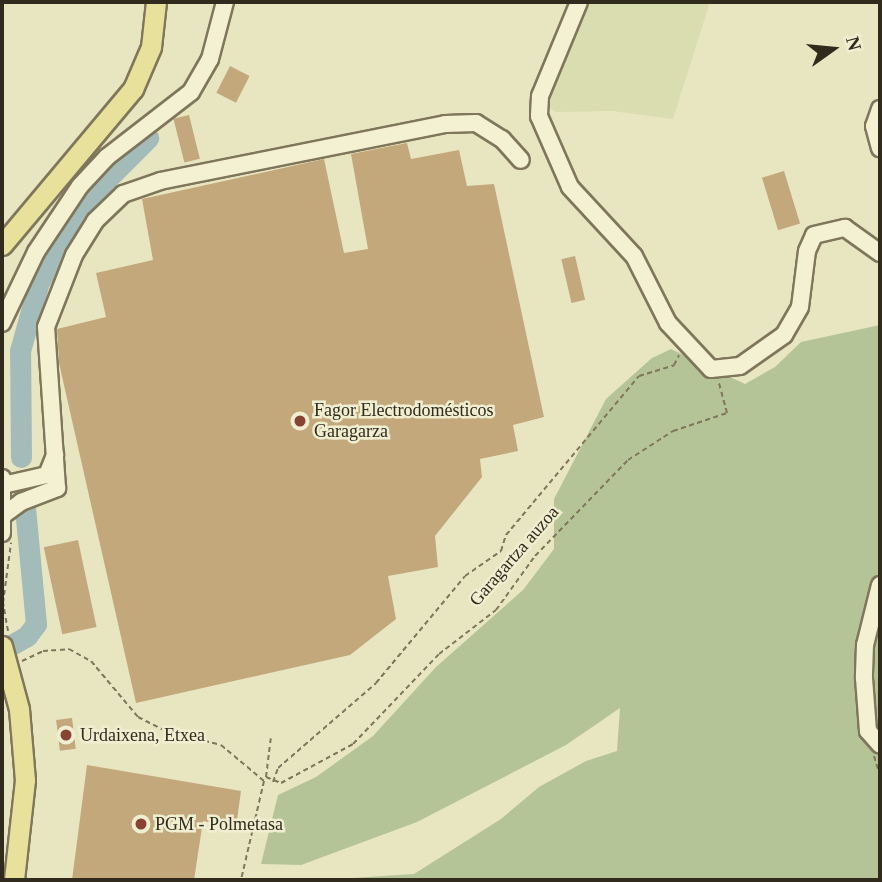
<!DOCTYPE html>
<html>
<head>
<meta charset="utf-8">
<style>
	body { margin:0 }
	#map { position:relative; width:882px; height:882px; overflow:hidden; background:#e8e5c1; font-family:Georgia,serif }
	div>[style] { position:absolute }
	.farmland>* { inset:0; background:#daddb0 }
	.green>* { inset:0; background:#b5c497 }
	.river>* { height:21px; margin:-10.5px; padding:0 10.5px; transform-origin:10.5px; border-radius:10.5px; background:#a3bbb9 }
	.building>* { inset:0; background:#c2a87b; transform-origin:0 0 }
	.path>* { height:2px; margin-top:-1px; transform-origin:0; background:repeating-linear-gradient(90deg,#7f765b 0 5px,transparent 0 8.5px) }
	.roads { filter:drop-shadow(2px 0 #7f765b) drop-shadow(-2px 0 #7f765b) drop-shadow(0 2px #7f765b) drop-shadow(0 -2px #7f765b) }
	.minor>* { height:16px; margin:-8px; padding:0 8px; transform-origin:8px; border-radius:8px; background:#f4f1d3 }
	.major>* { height:19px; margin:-9.5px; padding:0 9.5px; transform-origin:9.5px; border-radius:9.5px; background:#e8e19c }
	.dots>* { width:19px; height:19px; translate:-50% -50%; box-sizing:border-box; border:4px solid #f0eed0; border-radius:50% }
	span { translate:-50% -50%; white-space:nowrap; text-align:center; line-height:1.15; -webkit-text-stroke:5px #f0eed0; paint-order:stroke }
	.poi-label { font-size:18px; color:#312b1d }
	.left { translate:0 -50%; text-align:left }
	.street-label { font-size:18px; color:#312b1d }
	.frame { position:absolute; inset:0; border:4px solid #312b1d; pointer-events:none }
	.north { position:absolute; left:798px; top:14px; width:70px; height:70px; -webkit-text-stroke:5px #f0eed0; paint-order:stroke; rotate:75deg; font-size:19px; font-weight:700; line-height:28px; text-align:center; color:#312b1d }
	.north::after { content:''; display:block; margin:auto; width:24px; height:32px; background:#312b1d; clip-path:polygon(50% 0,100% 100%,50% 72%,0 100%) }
</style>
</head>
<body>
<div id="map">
	<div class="farmland">
		<i style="clip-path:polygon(585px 2px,710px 2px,673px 119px,612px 111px,556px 112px,545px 105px)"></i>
	</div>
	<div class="green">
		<i style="clip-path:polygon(880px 325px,880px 880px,321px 880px,414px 874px,501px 819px,539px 787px,586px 761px,617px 751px,620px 708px,566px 745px,417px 822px,301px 865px,261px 864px,278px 795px,316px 777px,373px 736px,436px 667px,523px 590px,554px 549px,554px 499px,606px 399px,652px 358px,671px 349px,745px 384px,775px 367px,801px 342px)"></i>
	</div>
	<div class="river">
		<i style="left:21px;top:457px;width:106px;rotate:-90.5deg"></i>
		<i style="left:20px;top:351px;width:72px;rotate:-74.6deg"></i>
		<i style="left:39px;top:282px;width:101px;rotate:-59.1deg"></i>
		<i style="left:91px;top:195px;width:81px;rotate:-45deg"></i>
		<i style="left:2px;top:650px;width:29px;rotate:-29deg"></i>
		<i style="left:27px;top:636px;width:15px;rotate:-53deg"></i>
		<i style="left:36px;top:624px;width:118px;rotate:-95.4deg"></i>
	</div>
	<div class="building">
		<i style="left:230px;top:66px;width:22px;height:30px;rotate:27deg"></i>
		<i style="left:189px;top:115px;width:45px;height:16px;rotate:76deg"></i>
		<i style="clip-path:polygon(407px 143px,411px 159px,459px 150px,467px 186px,494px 184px,544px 417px,513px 425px,518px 451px,480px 459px,482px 477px,435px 536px,438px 567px,388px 576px,396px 619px,350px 655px,136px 703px,59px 363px,57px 329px,106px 317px,96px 273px,153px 260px,142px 199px,324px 159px,344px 253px,368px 249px,351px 154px)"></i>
		<i style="left:784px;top:171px;width:55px;height:23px;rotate:73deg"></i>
		<i style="left:575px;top:256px;width:45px;height:14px;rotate:77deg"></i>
		<i style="left:78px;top:540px;width:89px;height:35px;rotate:78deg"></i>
		<i style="left:72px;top:718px;width:31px;height:16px;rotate:83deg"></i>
		<i style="clip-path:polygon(87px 765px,241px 791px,236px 827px,203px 821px,194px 880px,72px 880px)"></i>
	</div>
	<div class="path">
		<i style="left:8px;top:631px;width:28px;rotate:-100deg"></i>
		<i style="left:3px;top:603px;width:61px;rotate:-82.4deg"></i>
		<i style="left:22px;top:661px;width:23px;rotate:-25deg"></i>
		<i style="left:43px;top:651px;width:26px;rotate:-4deg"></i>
		<i style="left:69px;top:649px;width:25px;rotate:29deg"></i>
		<i style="left:91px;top:661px;width:73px;rotate:50deg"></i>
		<i style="left:138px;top:717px;width:28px;rotate:27deg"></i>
		<i style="left:163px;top:730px;width:60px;rotate:14.5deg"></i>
		<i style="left:221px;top:745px;width:56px;rotate:39.9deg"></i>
		<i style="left:264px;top:781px;width:102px;rotate:103.1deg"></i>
		<i style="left:874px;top:756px;width:21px;rotate:73deg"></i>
		<i style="left:266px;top:777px;width:16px;rotate:22deg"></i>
		<i style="left:281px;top:783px;width:82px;rotate:-28.4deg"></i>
		<i style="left:353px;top:744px;width:124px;rotate:-46.3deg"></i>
		<i style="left:439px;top:654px;width:72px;rotate:-37.7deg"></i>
		<i style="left:496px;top:610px;width:67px;rotate:-54.2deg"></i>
		<i style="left:535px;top:556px;width:134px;rotate:-45.9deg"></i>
		<i style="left:628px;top:460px;width:54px;rotate:-32.8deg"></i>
		<i style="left:673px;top:431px;width:57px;rotate:-18.4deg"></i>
		<i style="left:727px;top:413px;width:31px;rotate:-105deg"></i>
		<i style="left:266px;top:777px;width:39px;rotate:-83deg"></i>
		<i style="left:273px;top:782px;width:15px;rotate:-70deg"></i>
		<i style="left:278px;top:768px;width:130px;rotate:-40.9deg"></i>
		<i style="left:376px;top:683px;width:139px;rotate:-50.2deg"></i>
		<i style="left:465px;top:576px;width:44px;rotate:-34.8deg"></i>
		<i style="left:501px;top:551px;width:17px;rotate:-73deg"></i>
		<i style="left:506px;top:535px;width:207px;rotate:-50.1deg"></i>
		<i style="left:639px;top:376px;width:37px;rotate:-17deg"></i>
		<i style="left:674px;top:365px;width:11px;rotate:-63deg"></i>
	</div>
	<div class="roads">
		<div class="minor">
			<i style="left:579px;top:2px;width:102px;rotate:112.5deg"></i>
			<i style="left:540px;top:96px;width:20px;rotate:93deg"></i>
			<i style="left:539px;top:116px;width:77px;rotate:66.4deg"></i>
			<i style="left:570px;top:187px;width:94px;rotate:47.2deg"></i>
			<i style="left:634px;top:256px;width:75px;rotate:63.1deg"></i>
			<i style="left:668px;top:323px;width:63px;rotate:46.9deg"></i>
			<i style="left:711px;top:369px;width:29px;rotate:-6deg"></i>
			<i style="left:740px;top:366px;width:54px;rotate:-35.2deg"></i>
			<i style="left:784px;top:335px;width:32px;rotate:-60deg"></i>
			<i style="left:800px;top:307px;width:56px;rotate:-82.9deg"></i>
			<i style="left:807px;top:251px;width:17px;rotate:-66deg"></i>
			<i style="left:814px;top:235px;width:32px;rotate:-13deg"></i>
			<i style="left:845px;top:228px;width:43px;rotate:35.5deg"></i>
			<i style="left:880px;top:109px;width:18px;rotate:109deg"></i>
			<i style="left:874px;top:126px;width:23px;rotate:75deg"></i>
			<i style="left:2px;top:323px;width:79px;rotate:-64.4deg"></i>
			<i style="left:36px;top:252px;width:79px;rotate:-56.3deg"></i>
			<i style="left:80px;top:186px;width:40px;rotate:-47deg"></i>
			<i style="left:107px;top:157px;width:106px;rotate:-37.7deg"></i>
			<i style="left:191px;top:92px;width:38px;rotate:-60deg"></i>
			<i style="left:210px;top:59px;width:59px;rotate:-75.3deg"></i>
			<i style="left:2px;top:478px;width:55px;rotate:90deg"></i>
			<i style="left:3px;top:485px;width:45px;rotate:-12.8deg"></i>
			<i style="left:47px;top:475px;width:22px;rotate:-68deg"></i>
			<i style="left:2px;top:516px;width:24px;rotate:-36deg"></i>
			<i style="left:21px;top:502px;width:39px;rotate:-21deg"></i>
			<i style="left:57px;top:488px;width:161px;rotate:-93.9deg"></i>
			<i style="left:46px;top:327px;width:77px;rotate:-68.7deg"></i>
			<i style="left:74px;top:255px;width:40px;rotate:-58deg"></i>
			<i style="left:95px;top:221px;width:39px;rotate:-44deg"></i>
			<i style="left:123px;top:194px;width:39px;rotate:-19deg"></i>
			<i style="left:160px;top:181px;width:291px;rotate:-11.3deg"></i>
			<i style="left:445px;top:124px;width:31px;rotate:-2deg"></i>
			<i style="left:476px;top:123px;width:31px;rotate:32deg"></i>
			<i style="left:502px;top:139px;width:28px;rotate:48deg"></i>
			<i style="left:880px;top:585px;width:62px;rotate:104deg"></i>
			<i style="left:865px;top:645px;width:33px;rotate:92deg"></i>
			<i style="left:864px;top:678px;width:53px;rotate:85.7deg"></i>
			<i style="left:868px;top:731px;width:18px;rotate:49deg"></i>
		</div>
		<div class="major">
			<i style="left:2px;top:245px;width:204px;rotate:-50deg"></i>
			<i style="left:133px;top:89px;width:46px;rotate:-66.8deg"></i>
			<i style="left:151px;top:47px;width:45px;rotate:-83.7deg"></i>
			<i style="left:2px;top:646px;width:65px;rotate:74.9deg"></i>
			<i style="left:19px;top:709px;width:71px;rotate:85.2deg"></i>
			<i style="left:25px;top:780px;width:101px;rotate:96.3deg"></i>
		</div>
	</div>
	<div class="dots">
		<i style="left:300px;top:421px;background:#874432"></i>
		<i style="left:66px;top:735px;background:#874432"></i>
		<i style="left:141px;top:824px;background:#874432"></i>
	</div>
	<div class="poi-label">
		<span class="left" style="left:314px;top:421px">Fagor Electrodomésticos<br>Garagarza</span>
		<span class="left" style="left:80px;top:735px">Urdaixena, Etxea</span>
		<span class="left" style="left:155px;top:824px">PGM - Polmetasa</span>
	</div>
	<div class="street-label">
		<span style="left:514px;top:556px;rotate:-49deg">Garagartza auzoa</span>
	</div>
	<div class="frame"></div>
	<div class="north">N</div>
</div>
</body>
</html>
